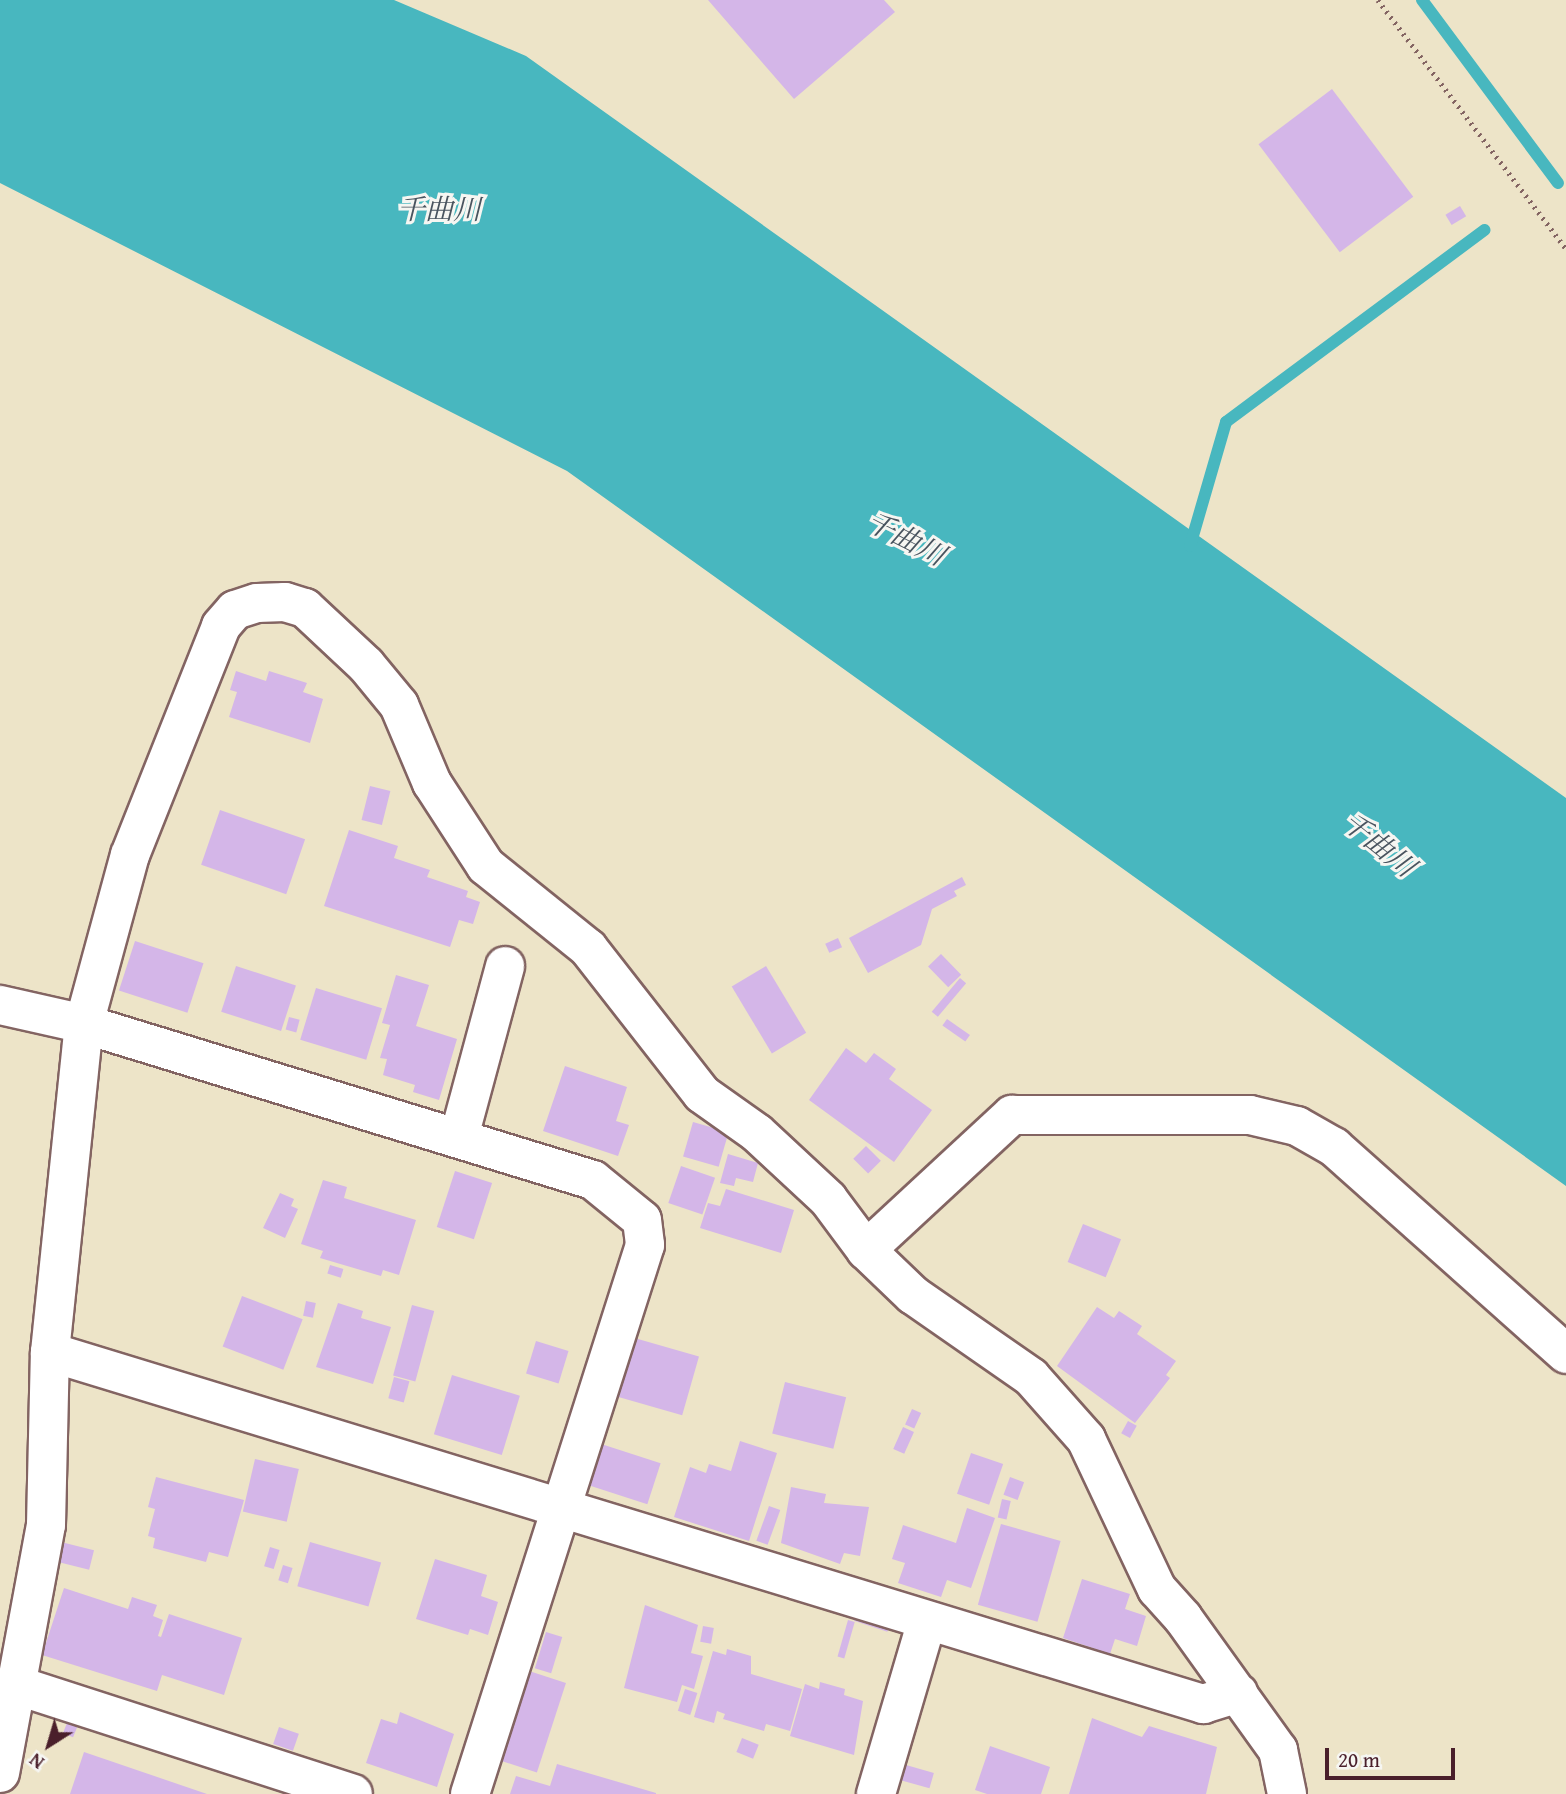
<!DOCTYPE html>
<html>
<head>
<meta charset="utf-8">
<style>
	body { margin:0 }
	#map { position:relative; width:1566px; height:1794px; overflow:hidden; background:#ede4c8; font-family:"Gentium Book Plus","Noto Serif JP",serif }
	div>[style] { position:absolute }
	.water>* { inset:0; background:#48b7bf }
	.stream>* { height:12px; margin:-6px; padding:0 6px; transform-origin:6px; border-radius:6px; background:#48b7bf }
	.building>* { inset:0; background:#d4b6e8; transform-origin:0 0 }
	.path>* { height:4.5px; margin-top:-2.25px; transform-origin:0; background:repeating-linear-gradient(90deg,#836462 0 2px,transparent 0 7px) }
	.roads { filter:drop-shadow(2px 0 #836462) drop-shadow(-2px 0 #836462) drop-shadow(0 2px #836462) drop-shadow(0 -2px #836462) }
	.minor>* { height:38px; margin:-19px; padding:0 19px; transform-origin:19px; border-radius:19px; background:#fff }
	span { translate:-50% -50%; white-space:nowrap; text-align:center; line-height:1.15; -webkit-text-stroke:6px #f6f6f2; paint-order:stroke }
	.water-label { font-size:28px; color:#49545f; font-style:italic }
	.north { position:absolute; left:14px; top:1710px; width:70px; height:70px; -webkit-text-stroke:5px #f6f6f2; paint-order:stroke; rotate:217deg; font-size:19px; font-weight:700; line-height:28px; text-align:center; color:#4a1f2b }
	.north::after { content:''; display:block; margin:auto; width:24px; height:32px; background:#4a1f2b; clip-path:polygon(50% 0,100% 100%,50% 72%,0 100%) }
	.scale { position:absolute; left:1325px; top:1748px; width:130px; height:32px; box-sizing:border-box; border:4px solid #4a1f2b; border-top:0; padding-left:9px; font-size:21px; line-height:24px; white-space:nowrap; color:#4a1f2b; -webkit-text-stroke:5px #f6f6f2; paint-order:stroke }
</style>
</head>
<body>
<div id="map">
	<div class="water">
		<i style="clip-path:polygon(0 0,394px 0,526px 56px,1566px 798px,1566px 1186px,567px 471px,0 183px)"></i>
	</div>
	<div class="stream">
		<i style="left:1422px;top:0;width:228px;rotate:53.4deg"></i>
		<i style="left:1190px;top:546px;width:129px;rotate:-73.8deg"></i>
		<i style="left:1226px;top:422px;width:322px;rotate:-36.6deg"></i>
	</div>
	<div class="building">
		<i style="clip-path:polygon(708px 0,884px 0,895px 12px,794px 99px)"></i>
		<i style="left:1332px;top:89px;width:135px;height:92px;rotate:53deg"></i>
		<i style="left:1460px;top:206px;width:12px;height:17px;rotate:59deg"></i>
		<i style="clip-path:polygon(236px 671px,266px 681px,269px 671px,307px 683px,303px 692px,323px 699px,310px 743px,229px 717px,237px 692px,230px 690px)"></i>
		<i style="left:370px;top:786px;width:21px;height:35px;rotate:14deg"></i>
		<i style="left:220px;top:810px;width:90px;height:58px;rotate:19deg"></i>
		<i style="clip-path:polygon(349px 830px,398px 846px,394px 858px,430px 870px,427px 877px,468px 891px,466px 897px,480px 902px,473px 924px,459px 920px,450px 947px,324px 906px)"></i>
		<i style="clip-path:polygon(962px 877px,966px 885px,954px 891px,957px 896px,932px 909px,921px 945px,868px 973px,849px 938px)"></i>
		<i style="left:838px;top:938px;width:10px;height:14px;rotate:66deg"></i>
		<i style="left:135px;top:941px;width:72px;height:52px;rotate:18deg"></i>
		<i style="left:941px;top:954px;width:29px;height:18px;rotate:46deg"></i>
		<i style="left:236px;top:966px;width:63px;height:48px;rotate:18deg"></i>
		<i style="left:766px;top:966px;width:78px;height:40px;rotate:59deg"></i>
		<i style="clip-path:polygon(396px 975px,429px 985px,416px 1026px,457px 1039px,439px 1100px,413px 1092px,415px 1085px,383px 1075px,387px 1059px,380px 1058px,390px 1025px,382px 1023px)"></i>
		<i style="left:960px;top:978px;width:8px;height:44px;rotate:40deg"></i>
		<i style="left:316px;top:988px;width:69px;height:54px;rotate:17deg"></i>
		<i style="left:289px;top:1017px;width:11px;height:13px;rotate:15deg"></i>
		<i style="left:947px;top:1019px;width:28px;height:8px;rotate:35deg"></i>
		<i style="clip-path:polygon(846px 1048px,866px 1063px,874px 1053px,896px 1069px,889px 1079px,932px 1110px,894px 1162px,809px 1100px)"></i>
		<i style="clip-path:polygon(565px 1066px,627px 1087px,616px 1121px,629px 1125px,618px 1156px,543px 1131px)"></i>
		<i style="left:693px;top:1122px;width:37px;height:36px;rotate:16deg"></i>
		<i style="left:866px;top:1146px;width:21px;height:18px;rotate:45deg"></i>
		<i style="clip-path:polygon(728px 1154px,758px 1163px,753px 1182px,736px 1178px,734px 1186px,720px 1183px)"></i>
		<i style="left:681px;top:1166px;width:36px;height:39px;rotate:19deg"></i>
		<i style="left:455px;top:1171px;width:39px;height:59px;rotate:18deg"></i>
		<i style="clip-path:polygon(323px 1180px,347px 1187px,344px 1198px,416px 1220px,399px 1275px,383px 1270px,381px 1276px,320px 1258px,323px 1251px,301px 1244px)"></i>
		<i style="clip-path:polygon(726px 1189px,794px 1210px,781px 1253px,700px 1228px,708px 1203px,720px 1206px)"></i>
		<i style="clip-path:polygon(280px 1193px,294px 1199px,291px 1206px,298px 1209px,285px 1238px,263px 1228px)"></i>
		<i style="left:1083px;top:1224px;width:41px;height:41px;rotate:22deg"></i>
		<i style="left:330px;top:1265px;width:14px;height:9px;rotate:17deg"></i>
		<i style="left:242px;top:1296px;width:65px;height:54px;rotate:21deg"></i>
		<i style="left:306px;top:1301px;width:10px;height:15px;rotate:11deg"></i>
		<i style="clip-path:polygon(338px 1303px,363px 1311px,361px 1318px,391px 1327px,373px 1384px,316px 1367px)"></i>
		<i style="left:412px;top:1305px;width:23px;height:73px;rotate:15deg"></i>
		<i style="clip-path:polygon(1097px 1307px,1114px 1318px,1119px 1311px,1142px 1326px,1137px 1334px,1176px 1361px,1166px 1375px,1170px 1378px,1135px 1423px,1057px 1366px)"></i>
		<i style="left:624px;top:1335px;width:78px;height:61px;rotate:16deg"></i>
		<i style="left:536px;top:1341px;width:34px;height:34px;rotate:17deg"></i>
		<i style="left:452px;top:1375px;width:71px;height:62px;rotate:17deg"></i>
		<i style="left:394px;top:1377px;width:16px;height:22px;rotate:15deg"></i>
		<i style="left:785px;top:1382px;width:63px;height:53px;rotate:14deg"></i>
		<i style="left:912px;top:1409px;width:10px;height:17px;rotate:24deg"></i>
		<i style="left:1128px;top:1421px;width:10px;height:14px;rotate:29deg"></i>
		<i style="left:903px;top:1427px;width:12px;height:24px;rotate:24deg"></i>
		<i style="clip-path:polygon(740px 1441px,777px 1453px,749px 1541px,674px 1517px,690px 1467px,706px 1473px,709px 1464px,731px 1471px)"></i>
		<i style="left:595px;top:1442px;width:69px;height:43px;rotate:18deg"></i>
		<i style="left:971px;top:1453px;width:34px;height:43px;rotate:19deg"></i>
		<i style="left:255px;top:1459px;width:45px;height:54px;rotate:13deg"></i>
		<i style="clip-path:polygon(156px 1477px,244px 1500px,228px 1557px,209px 1552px,206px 1562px,153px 1548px,155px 1538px,148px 1536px,155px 1509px,148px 1507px)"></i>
		<i style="left:1010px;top:1477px;width:15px;height:19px;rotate:20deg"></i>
		<i style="clip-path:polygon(791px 1487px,826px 1494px,824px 1503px,869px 1507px,860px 1556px,844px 1553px,840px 1564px,781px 1543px)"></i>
		<i style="left:1002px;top:1499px;width:9px;height:19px;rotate:13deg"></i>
		<i style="left:769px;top:1506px;width:12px;height:37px;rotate:20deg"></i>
		<i style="clip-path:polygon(967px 1508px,995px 1518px,971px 1588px,947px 1580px,941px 1597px,898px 1583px,905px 1563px,892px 1559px,903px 1525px,956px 1543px)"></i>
		<i style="left:1001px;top:1524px;width:62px;height:84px;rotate:16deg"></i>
		<i style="left:61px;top:1542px;width:34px;height:20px;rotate:14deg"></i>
		<i style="left:310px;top:1542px;width:74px;height:46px;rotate:16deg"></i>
		<i style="left:270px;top:1547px;width:10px;height:20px;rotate:17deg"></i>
		<i style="clip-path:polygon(435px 1559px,487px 1575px,481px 1596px,498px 1602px,488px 1635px,470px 1629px,468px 1635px,416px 1619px)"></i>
		<i style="left:283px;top:1565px;width:10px;height:16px;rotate:17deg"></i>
		<i style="clip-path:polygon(1082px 1579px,1130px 1594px,1125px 1609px,1146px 1616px,1137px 1646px,1115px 1639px,1110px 1654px,1063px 1638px)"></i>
		<i style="clip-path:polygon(64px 1588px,128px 1609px,132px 1597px,157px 1605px,153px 1616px,163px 1620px,158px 1636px,161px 1637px,169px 1614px,242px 1638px,224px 1695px,162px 1675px,157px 1691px,42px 1655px)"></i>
		<i style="clip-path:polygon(645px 1605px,698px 1625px,691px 1653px,703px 1656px,694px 1689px,682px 1685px,677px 1702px,624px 1688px)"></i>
		<i style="left:855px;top:1618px;width:35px;height:3px;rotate:18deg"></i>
		<i style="left:848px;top:1620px;width:7px;height:38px;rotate:16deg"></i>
		<i style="left:703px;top:1626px;width:11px;height:16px;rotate:10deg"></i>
		<i style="left:546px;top:1632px;width:17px;height:38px;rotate:17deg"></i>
		<i style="clip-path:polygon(727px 1649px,751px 1656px,751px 1674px,802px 1689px,790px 1731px,766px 1724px,764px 1731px,723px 1719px,725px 1714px,717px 1711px,714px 1723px,694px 1717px,713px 1651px,726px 1655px)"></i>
		<i style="left:526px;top:1670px;width:42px;height:94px;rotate:18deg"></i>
		<i style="clip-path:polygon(820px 1682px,845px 1689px,844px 1695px,863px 1701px,854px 1755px,790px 1736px,805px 1684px,819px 1689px)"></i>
		<i style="left:685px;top:1689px;width:13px;height:23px;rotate:18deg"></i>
		<i style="clip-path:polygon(400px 1712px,454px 1734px,437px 1787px,366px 1763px,381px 1719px,397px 1724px)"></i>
		<i style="clip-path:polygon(1092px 1718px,1142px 1737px,1149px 1726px,1217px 1747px,1206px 1794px,1069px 1794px)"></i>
		<i style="left:67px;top:1723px;width:11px;height:11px;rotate:22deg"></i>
		<i style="left:279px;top:1727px;width:21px;height:18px;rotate:19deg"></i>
		<i style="left:742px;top:1738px;width:18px;height:15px;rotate:22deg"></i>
		<i style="clip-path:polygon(990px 1746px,1050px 1767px,1041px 1794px,987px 1794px,975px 1790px)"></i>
		<i style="clip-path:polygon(84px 1752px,207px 1794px,70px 1794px)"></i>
		<i style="clip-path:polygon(557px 1764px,656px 1793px,656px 1794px,510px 1794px,516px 1776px,550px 1786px)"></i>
		<i style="left:906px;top:1765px;width:29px;height:16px;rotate:16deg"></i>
	</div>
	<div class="path">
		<i style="left:1378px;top:0;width:312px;rotate:52.9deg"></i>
	</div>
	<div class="roads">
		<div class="minor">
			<i style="left:0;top:1005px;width:86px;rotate:12.7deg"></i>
			<i style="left:84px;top:1024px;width:532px;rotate:17.04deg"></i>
			<i style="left:593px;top:1180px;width:63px;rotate:39.2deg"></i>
			<i style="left:642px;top:1220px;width:25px;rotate:83deg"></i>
			<i style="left:645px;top:1245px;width:576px;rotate:107.68deg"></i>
			<i style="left:459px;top:1137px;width:177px;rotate:-74.9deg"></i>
			<i style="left:866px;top:1250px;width:199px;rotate:-42.8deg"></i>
			<i style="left:1012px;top:1115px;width:238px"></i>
			<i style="left:1250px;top:1115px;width:48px;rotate:13.2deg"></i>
			<i style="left:1297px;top:1126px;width:43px;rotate:29.6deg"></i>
			<i style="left:1334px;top:1147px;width:311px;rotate:41.7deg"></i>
			<i style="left:50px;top:1352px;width:1206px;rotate:16.98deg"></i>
			<i style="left:1203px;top:1704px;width:37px;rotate:-17deg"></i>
			<i style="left:16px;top:1685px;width:354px;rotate:17.9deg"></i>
			<i style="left:0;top:1773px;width:252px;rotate:-79.5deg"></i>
			<i style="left:46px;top:1525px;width:173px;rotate:-88.7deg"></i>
			<i style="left:50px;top:1352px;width:330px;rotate:-84.1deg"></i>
			<i style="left:84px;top:1024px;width:175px;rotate:-74.8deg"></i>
			<i style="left:130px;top:855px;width:246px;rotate:-68.3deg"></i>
			<i style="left:221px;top:626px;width:21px;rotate:-49deg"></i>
			<i style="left:235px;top:610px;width:23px;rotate:-18deg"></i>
			<i style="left:257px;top:603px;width:28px;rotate:-2deg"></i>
			<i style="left:285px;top:602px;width:21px;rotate:17deg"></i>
			<i style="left:305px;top:608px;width:83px;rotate:43.1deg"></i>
			<i style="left:366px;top:665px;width:52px;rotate:50.5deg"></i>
			<i style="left:399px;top:705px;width:85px;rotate:67.1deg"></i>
			<i style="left:432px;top:783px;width:99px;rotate:57deg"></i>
			<i style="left:486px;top:866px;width:131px;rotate:38.8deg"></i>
			<i style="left:588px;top:948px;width:185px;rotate:52deg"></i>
			<i style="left:702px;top:1094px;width:67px;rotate:35.3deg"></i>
			<i style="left:757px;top:1133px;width:97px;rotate:42.9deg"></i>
			<i style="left:828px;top:1199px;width:64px;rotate:53.3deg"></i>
			<i style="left:866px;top:1250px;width:65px;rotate:43.8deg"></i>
			<i style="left:913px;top:1295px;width:144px;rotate:34.8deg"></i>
			<i style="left:1031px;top:1377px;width:83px;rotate:48.4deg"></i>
			<i style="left:1086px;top:1439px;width:166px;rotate:64.7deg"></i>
			<i style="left:1157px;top:1589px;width:39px;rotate:48deg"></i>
			<i style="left:1183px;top:1618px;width:163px;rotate:54.3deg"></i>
			<i style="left:1278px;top:1750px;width:45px;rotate:78.4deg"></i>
			<i style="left:876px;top:1794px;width:180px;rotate:-73.6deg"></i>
		</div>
	</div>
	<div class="water-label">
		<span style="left:439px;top:209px">千曲川</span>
		<span style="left:906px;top:538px;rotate:27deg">千曲川</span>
		<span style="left:1379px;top:844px;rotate:39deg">千曲川</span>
	</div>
	<div class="north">N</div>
	<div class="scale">20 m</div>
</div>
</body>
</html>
